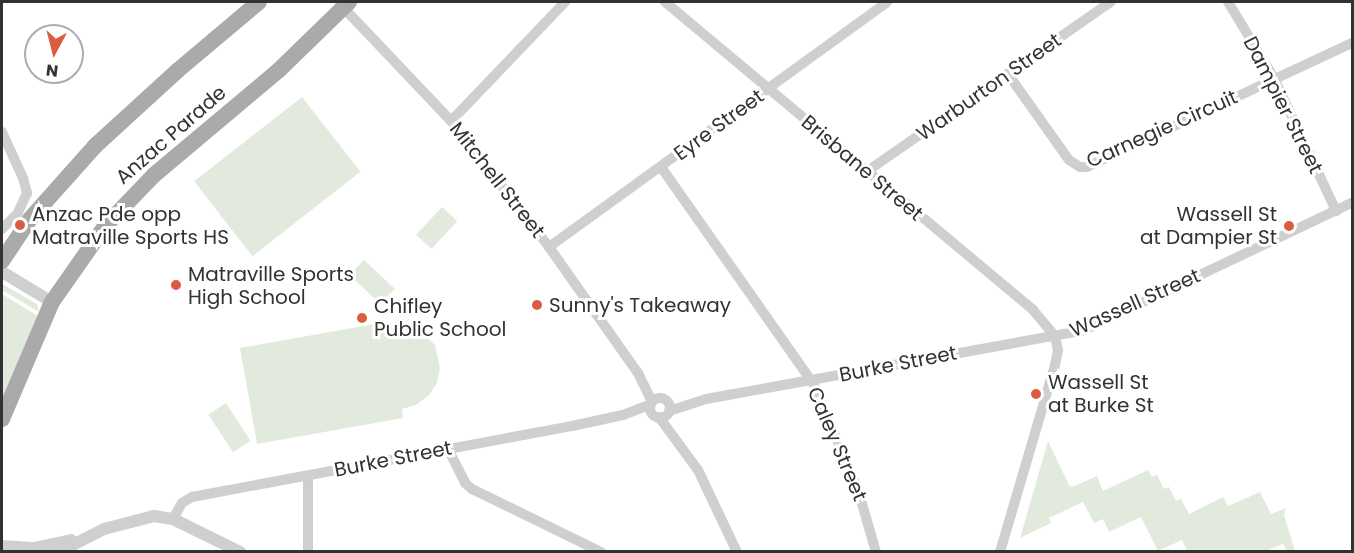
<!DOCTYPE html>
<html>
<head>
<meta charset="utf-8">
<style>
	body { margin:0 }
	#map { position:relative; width:1354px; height:553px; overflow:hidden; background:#fff; font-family:Poppins,sans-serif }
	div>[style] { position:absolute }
	.green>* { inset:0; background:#e2eade; transform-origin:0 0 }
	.minor>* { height:10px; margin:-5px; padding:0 5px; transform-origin:5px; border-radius:5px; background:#cfcfcf }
	.minor>.ring { margin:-5px; padding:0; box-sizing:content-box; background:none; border:10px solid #cfcfcf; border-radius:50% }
	.tertiary>* { height:12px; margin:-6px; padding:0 6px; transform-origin:6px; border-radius:6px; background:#cfcfcf }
	.primary>* { height:16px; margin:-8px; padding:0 8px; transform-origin:8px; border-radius:8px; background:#aaa }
	.dots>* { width:16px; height:16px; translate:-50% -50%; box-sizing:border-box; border:3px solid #fff; border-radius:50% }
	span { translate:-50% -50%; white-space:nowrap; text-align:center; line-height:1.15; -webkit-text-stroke:6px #fff; paint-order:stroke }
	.street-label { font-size:20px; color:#323232 }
	.poi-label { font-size:20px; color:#323232 }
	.left { translate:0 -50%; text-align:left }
	.right { translate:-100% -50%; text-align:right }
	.frame { position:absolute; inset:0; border:3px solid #323232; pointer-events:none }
	.north { position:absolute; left:24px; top:24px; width:60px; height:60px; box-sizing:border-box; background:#fff; border:2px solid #adadad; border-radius:50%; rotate:187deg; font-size:16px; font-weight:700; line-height:24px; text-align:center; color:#323232 }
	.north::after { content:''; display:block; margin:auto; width:21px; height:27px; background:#db5d41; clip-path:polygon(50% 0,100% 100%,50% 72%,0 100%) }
</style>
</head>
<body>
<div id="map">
	<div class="green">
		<i style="left:302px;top:97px;width:95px;height:137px;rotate:52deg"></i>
		<i style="left:442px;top:207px;width:21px;height:38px;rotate:43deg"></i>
		<i style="left:364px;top:260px;width:42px;height:21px;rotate:43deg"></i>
		<i style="clip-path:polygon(2px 284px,37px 304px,39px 312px,2px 290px)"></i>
		<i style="clip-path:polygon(2px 294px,38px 316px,2px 405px)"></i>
		<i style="clip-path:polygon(386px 322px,417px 328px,435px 345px,440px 368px,437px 383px,429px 395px,416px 405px,402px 409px,403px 418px,257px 444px,240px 348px)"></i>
		<i style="left:226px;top:403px;width:45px;height:21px;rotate:57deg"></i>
		<i style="clip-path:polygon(1048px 441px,1069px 485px,1072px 487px,1097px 476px,1103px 491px,1148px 470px,1152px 477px,1157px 475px,1164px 489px,1169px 487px,1176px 501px,1181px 499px,1189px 514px,1223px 497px,1228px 506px,1260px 492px,1271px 514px,1286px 508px,1284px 515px,1295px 551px,1287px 551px,1283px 544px,1266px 551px,1187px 551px,1182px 540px,1158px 551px,1141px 517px,1109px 532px,1103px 519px,1094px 523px,1083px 502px,1049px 518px,1051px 523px,1020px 538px)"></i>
	</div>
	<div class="minor">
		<i style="left:665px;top:2px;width:480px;rotate:39.9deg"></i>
		<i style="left:1033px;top:310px;width:34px;rotate:50deg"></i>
		<i style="left:1055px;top:336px;width:14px;rotate:78deg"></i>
		<i style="left:1058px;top:350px;width:15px;rotate:101deg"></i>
		<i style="left:1055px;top:365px;width:195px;rotate:106.4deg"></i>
		<i style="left:1228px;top:2px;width:89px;rotate:58.8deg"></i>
		<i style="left:1274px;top:78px;width:147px;rotate:65deg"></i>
		<i style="left:340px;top:4px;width:161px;rotate:46.5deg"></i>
		<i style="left:451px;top:121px;width:160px;rotate:52.1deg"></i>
		<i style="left:549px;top:247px;width:154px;rotate:54.8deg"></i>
		<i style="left:638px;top:373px;width:32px;rotate:64deg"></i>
		<i style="left:1008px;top:74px;width:105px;rotate:54.7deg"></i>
		<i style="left:1069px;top:160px;width:13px;rotate:32deg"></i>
		<i style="left:1080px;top:167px;width:7px"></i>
		<i style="left:1087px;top:167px;width:293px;rotate:-25.1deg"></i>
		<i style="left:451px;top:121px;width:165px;rotate:-46.2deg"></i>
		<i style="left:2px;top:132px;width:51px;rotate:65.5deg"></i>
		<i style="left:23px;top:178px;width:16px;rotate:75deg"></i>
		<i style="left:27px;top:193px;width:23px;rotate:115deg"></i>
		<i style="left:17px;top:214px;width:21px;rotate:135deg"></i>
		<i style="left:661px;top:167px;width:266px;rotate:54.9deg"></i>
		<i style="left:814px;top:385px;width:114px;rotate:67.3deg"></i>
		<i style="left:858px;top:490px;width:65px;rotate:73.8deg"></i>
		<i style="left:866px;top:172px;width:298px;rotate:-34.8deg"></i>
		<i style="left:549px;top:247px;width:417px;rotate:-35.9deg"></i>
		<i class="ring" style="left:650px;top:398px;width:10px;height:10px"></i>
		<i style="left:669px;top:411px;width:39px;rotate:-18deg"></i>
		<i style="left:706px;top:399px;width:384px;rotate:-10.3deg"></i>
		<i style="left:1084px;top:330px;width:297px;rotate:-25.4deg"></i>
		<i style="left:659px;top:417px;width:66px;rotate:53.7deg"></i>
		<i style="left:698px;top:470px;width:91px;rotate:64.6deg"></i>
		<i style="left:448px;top:449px;width:38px;rotate:63deg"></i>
		<i style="left:465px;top:483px;width:9px;rotate:41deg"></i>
		<i style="left:472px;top:489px;width:144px;rotate:26deg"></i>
		<i style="left:308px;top:476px;width:76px;rotate:90deg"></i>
		<i style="left:173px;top:519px;width:18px;rotate:-61deg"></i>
		<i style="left:182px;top:503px;width:12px;rotate:-31deg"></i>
		<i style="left:192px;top:497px;width:387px;rotate:-10.6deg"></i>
		<i style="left:572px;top:426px;width:52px;rotate:-12.2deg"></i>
		<i style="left:623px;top:415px;width:30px;rotate:-21deg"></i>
	</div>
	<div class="tertiary">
		<i style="left:2px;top:272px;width:58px;rotate:31deg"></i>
		<i style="left:2px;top:546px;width:32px;rotate:4deg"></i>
		<i style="left:34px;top:548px;width:38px;rotate:-12deg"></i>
		<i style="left:59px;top:552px;width:51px;rotate:-27.1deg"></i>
		<i style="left:104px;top:529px;width:52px;rotate:-14.6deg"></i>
		<i style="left:154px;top:516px;width:19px;rotate:9deg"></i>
		<i style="left:173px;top:519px;width:75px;rotate:26.2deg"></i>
	</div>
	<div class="primary">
		<i style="left:2px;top:261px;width:50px;rotate:-56.3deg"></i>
		<i style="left:30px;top:219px;width:98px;rotate:-48.3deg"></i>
		<i style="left:95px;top:146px;width:111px;rotate:-42.4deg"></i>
		<i style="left:177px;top:71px;width:107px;rotate:-40.1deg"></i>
		<i style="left:2px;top:419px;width:127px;rotate:-66.9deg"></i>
		<i style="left:52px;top:302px;width:94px;rotate:-55deg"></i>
		<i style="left:106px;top:225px;width:69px;rotate:-46.2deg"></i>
		<i style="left:154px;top:175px;width:163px;rotate:-40deg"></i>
		<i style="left:279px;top:70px;width:98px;rotate:-44.2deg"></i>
	</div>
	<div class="dots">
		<i style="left:20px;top:225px;background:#db5d41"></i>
		<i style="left:1289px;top:226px;background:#db5d41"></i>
		<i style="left:176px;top:285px;background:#db5d41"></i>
		<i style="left:537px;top:305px;background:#db5d41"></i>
		<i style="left:362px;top:318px;background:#db5d41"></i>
		<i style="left:1036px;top:394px;background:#db5d41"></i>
	</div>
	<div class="street-label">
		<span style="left:989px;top:87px;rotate:-35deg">Warburton Street</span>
		<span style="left:1283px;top:105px;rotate:63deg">Dampier Street</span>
		<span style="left:719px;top:125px;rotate:-36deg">Eyre Street</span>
		<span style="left:1162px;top:129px;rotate:-24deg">Carnegie Circuit</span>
		<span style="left:171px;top:135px;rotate:-41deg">Anzac Parade</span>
		<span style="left:862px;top:168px;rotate:40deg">Brisbane Street</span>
		<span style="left:497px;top:180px;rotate:52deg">Mitchell Street</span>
		<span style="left:1135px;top:303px;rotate:-24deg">Wassell Street</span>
		<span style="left:898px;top:364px;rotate:-11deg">Burke Street</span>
		<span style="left:837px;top:444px;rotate:67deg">Caley Street</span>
		<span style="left:393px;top:459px;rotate:-11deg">Burke Street</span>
	</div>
	<div class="poi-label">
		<span class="left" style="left:32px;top:226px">Anzac Pde opp<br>Matraville Sports HS</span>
		<span class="right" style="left:1277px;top:226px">Wassell St<br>at Dampier St</span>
		<span class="left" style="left:188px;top:286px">Matraville Sports<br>High School</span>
		<span class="left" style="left:549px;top:305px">Sunny's Takeaway</span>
		<span class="left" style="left:374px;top:318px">Chifley<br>Public School</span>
		<span class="left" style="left:1048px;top:394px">Wassell St<br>at Burke St</span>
	</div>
	<div class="frame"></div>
	<div class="north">N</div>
</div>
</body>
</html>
